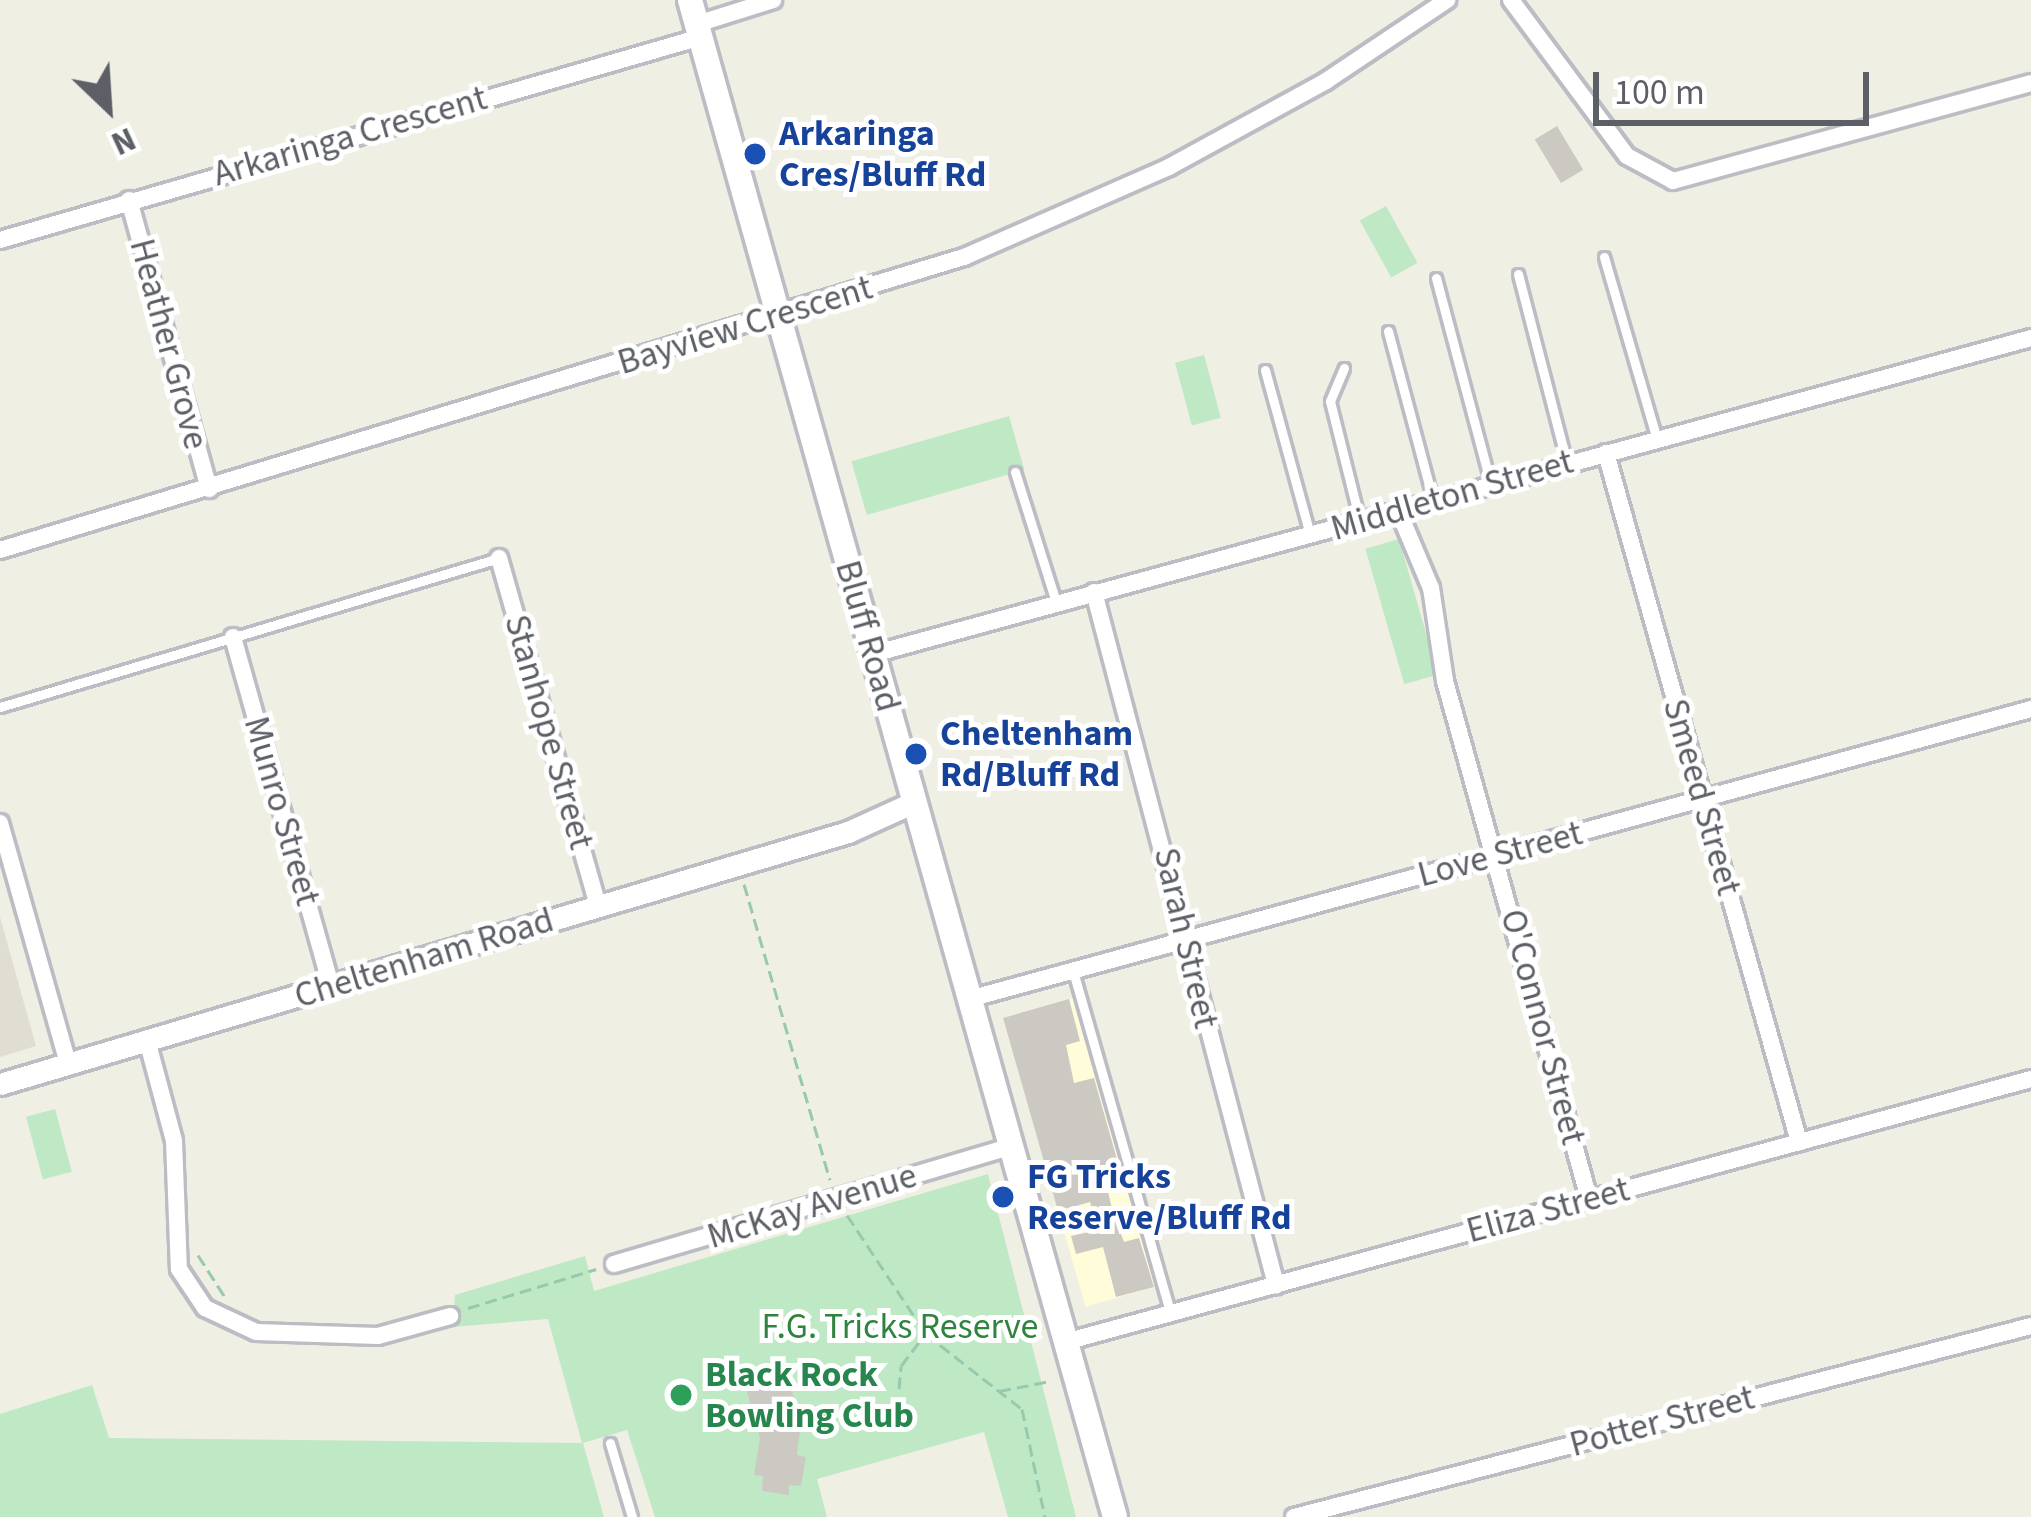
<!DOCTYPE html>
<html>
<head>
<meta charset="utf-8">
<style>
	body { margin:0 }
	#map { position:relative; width:2031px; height:1517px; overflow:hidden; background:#f0efe4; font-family:"Source Sans 3",sans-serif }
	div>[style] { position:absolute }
	.commercial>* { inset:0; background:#fffcda; transform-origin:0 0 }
	.education>* { inset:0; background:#e0ded3 }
	.green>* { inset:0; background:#bfe9c5; transform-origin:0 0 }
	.building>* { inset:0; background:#cbc9c1; transform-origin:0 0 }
	.path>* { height:3px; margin-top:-1.5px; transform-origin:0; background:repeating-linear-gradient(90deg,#97caad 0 12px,transparent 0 18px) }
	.roads { filter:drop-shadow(3px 0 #bcbdc4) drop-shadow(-3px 0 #bcbdc4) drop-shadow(0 3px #bcbdc4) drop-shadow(0 -3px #bcbdc4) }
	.service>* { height:9px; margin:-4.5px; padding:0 4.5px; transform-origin:4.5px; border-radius:4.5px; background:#fff }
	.minor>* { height:16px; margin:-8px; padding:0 8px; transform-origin:8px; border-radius:8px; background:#fff }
	.tertiary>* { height:21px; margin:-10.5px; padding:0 10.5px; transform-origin:10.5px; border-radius:10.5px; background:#fff }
	.secondary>* { height:24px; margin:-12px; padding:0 12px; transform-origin:12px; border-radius:12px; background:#fff }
	.dots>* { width:33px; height:33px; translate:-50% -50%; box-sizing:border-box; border:6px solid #fff; border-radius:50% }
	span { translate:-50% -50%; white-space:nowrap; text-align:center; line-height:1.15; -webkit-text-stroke:10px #fff; paint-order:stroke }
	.transit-label { font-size:36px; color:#164399; font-weight:700 }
	.left { translate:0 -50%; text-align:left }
	.street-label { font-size:36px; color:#5c5f66 }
	.park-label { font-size:36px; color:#2e833f }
	.leisure-label { font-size:36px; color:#27864d; font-weight:700 }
	.north { position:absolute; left:48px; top:48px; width:120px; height:120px; -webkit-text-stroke:9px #fff; paint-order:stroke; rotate:155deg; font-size:33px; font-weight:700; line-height:48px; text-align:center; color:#5c5f66 }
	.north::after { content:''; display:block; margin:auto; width:42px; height:54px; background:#5c5f66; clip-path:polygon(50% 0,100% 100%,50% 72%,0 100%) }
	.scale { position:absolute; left:1593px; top:72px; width:276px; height:54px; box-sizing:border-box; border:6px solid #5c5f66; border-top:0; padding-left:15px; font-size:36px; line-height:42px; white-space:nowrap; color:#5c5f66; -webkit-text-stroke:9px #fff; paint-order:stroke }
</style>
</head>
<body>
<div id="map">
	<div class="commercial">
		<i style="left:1074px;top:998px;width:300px;height:74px;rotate:74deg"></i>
	</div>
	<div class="education">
		<i style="clip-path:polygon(0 917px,36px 1046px,0 1057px)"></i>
	</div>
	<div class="green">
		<i style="left:1386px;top:206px;width:65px;height:30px;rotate:61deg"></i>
		<i style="left:1204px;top:355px;width:65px;height:30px;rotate:75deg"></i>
		<i style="left:1009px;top:416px;width:56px;height:164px;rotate:74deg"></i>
		<i style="left:1399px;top:539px;width:141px;height:35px;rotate:74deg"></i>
		<i style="left:55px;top:1109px;width:65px;height:30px;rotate:75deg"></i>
		<i style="clip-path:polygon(988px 1174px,1076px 1517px,1008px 1517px,984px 1432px,817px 1479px,827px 1517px,655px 1517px,627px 1430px,583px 1443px,604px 1517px,0 1517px,0 1414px,92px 1385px,109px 1438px,582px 1443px,548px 1319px,453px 1327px,455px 1295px,585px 1256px,594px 1291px)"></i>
	</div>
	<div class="building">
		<i style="left:1557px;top:126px;width:51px;height:26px;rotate:59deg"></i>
		<i style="clip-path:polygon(1069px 999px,1080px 1041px,1066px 1045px,1074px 1083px,1094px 1078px,1122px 1177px,1106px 1183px,1113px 1213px,1124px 1242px,1139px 1238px,1154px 1287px,1116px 1297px,1103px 1247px,1076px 1254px,1071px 1236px,1097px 1230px,1090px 1202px,1058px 1211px,1003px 1018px)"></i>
		<i style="clip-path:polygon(785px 1368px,801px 1422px,797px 1455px,806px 1457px,801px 1486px,789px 1485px,789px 1495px,762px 1491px,763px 1476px,754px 1475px,760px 1438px,744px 1381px)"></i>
	</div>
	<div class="path">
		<i style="left:744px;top:884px;width:308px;rotate:73.8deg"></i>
		<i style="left:847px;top:1215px;width:143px;rotate:56.4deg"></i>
		<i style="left:926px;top:1334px;width:122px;rotate:38deg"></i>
		<i style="left:1022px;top:1409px;width:110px;rotate:78deg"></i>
		<i style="left:198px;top:1255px;width:50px;rotate:57.3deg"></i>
		<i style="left:468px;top:1308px;width:134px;rotate:-16.9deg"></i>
		<i style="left:899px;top:1389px;width:23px;rotate:-85deg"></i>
		<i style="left:901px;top:1366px;width:38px;rotate:-53deg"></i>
		<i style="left:999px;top:1391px;width:52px;rotate:-11.1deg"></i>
	</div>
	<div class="roads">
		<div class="service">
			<i style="left:1604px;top:257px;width:190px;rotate:73.8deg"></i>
			<i style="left:1518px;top:274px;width:195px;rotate:75.5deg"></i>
			<i style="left:1436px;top:278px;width:214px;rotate:75.1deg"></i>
			<i style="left:1388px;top:331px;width:175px;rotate:75.1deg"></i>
			<i style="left:1344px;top:368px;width:36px;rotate:113deg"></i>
			<i style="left:1330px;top:401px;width:124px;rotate:76deg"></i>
			<i style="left:1265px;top:370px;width:171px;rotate:74.7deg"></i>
			<i style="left:1015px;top:472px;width:136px;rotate:72.5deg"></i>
			<i style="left:0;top:707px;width:521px;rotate:-16.63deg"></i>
			<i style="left:1073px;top:971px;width:355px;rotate:74.1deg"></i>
			<i style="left:610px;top:1443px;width:77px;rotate:73.4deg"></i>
		</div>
		<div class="minor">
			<i style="left:1511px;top:0;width:194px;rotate:53.4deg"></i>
			<i style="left:1627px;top:156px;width:52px;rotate:28.5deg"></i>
			<i style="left:1673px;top:181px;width:371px;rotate:-15.3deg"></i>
			<i style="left:697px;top:24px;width:80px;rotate:-17.5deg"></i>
			<i style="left:129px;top:200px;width:300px;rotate:74.5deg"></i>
			<i style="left:0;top:240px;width:730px;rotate:-16.15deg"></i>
			<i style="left:1606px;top:453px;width:716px;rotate:74.35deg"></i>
			<i style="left:1398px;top:510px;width:85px;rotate:67.1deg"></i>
			<i style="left:1431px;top:588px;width:94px;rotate:81.4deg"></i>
			<i style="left:1445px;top:681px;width:538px;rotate:74.46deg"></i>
			<i style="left:0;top:550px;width:1008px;rotate:-16.91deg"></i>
			<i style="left:964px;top:257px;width:224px;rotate:-23.7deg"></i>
			<i style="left:1169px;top:167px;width:179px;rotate:-28.7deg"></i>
			<i style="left:1326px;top:81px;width:146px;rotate:-33.8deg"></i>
			<i style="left:499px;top:558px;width:362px;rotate:74.1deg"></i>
			<i style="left:1094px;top:592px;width:717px;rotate:75.28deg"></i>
			<i style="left:233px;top:637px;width:362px;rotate:74.3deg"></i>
			<i style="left:873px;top:654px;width:1200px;rotate:-15.26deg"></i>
			<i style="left:0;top:823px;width:250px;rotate:74.2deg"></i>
			<i style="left:969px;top:999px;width:1101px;rotate:-15.27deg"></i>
			<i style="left:147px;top:1040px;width:105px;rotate:75deg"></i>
			<i style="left:174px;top:1141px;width:128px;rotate:87.8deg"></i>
			<i style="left:179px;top:1269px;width:47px;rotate:56.3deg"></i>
			<i style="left:205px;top:1308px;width:56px;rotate:25.2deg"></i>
			<i style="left:256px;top:1332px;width:122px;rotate:1.9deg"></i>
			<i style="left:378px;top:1336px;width:75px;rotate:-15.5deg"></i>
			<i style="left:614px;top:1264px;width:412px;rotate:-16.5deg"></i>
			<i style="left:1065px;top:1342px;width:1001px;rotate:-15.23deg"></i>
			<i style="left:1294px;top:1517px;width:761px;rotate:-14.53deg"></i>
		</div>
		<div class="tertiary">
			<i style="left:0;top:1084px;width:885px;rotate:-16.55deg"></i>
			<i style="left:848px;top:832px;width:72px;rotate:-24.4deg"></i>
		</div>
		<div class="secondary">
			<i style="left:690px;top:0;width:1575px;rotate:74.35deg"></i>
		</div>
	</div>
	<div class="dots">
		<i style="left:755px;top:154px;background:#1a4fb4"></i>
		<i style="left:916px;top:754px;background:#1a4fb4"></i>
		<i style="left:1003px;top:1197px;background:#1a4fb4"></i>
		<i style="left:681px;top:1395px;background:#2e9e5b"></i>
	</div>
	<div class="transit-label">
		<span class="left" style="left:779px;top:154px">Arkaringa<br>Cres/Bluff Rd</span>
		<span class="left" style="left:940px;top:754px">Cheltenham<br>Rd/Bluff Rd</span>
		<span class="left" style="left:1027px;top:1197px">FG Tricks<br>Reserve/Bluff Rd</span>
	</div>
	<div class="street-label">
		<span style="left:350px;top:136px;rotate:-16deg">Arkaringa Crescent</span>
		<span style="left:745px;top:325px;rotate:-17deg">Bayview Crescent</span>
		<span style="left:169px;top:344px;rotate:75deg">Heather Grove</span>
		<span style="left:1452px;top:495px;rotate:-16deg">Middleton Street</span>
		<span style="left:868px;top:636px;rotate:74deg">Bluff Road</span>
		<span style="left:549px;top:732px;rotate:74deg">Stanhope Street</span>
		<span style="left:1702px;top:797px;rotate:74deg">Smeed Street</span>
		<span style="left:282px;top:811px;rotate:74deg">Munro Street</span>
		<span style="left:1500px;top:854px;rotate:-15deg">Love Street</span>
		<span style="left:1186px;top:938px;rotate:77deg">Sarah Street</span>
		<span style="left:424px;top:958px;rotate:-17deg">Cheltenham Road</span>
		<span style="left:1543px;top:1027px;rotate:75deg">O'Connor Street</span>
		<span style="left:812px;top:1206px;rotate:-17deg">McKay Avenue</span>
		<span style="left:1548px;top:1210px;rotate:-15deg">Eliza Street</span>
		<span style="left:1662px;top:1421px;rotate:-15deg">Potter Street</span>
	</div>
	<div class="park-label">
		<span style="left:900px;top:1327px">F.G. Tricks Reserve</span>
	</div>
	<div class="leisure-label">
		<span class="left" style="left:705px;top:1395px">Black Rock<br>Bowling Club</span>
	</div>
	<div class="north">N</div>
	<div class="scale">100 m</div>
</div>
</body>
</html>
